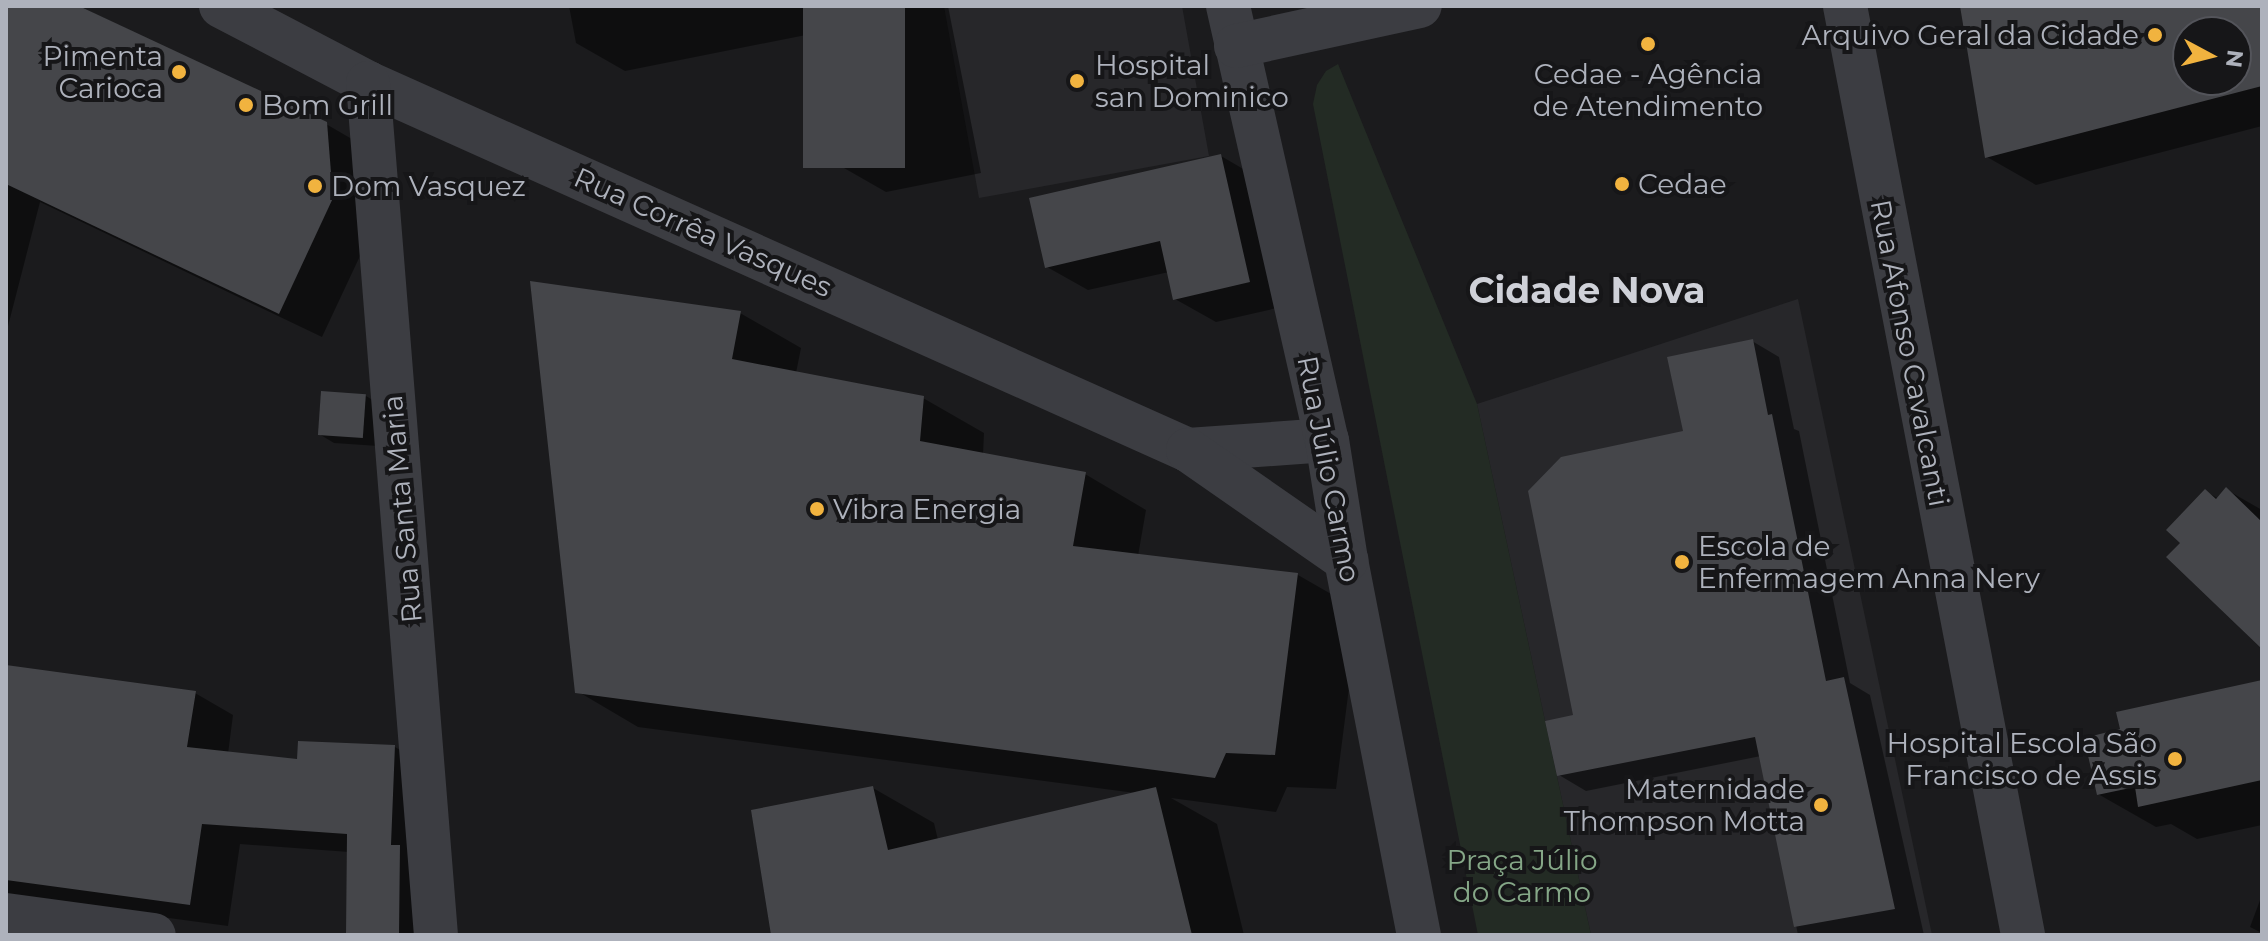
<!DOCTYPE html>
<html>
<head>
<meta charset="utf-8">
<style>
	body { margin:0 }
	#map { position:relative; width:2268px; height:941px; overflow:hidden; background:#1b1b1d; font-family:Montserrat,sans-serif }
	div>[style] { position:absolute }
	.built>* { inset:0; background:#27272a }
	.green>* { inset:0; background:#232b24 }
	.shadow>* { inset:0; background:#0007 }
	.building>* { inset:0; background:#45464a; transform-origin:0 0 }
	.minor>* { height:44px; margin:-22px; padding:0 22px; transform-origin:22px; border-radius:22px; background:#3c3d42 }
	.dots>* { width:22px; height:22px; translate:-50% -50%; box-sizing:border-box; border:4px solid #161618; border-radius:50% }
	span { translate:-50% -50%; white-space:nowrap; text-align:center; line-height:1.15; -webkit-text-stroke:8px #161618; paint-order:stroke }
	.poi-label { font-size:28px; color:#aeb2bc }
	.right { translate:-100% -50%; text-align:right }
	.left { translate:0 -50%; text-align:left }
	.street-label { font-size:28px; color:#aeb2bc }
	.park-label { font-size:28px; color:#85a787 }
	.district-label { font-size:36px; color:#cfd1d8; font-weight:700 }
	.frame { position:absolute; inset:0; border:8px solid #aeb2bc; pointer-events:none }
	.north { position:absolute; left:2172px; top:16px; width:80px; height:80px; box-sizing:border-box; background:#161618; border:2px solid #53545a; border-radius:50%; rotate:97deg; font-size:22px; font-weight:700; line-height:32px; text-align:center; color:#aeb2bc }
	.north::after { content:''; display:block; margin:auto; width:28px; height:36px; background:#f1b33f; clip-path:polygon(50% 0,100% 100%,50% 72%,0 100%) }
</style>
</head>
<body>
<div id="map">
	<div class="built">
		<i style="clip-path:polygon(944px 6px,1182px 6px,1209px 156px,979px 198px)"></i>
		<i style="clip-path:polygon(1798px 299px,1932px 935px,1591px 935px,1477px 404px)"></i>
	</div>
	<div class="green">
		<i style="clip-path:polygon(1338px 64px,1477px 404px,1591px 935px,1478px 935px,1313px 104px,1317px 85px,1326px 71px)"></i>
	</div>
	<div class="shadow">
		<i style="clip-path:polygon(6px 6px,79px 6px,326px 124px,369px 149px,375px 224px,322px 337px,40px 202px,6px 334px)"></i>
		<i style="clip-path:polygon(569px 6px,948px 6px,981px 173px,886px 192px,837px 164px,811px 34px,625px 71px,576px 43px)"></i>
		<i style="clip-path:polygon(evenodd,1962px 6px,2262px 6px,2262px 126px,2036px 185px,1987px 157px,1962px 6px,2188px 32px,2236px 32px,2236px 80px,2188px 80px,2188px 32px)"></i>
		<i style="clip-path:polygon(1221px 156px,1262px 180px,1290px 305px,1216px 322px,1175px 299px,1169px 272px,1088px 290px,1047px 267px)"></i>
		<i style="clip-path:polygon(740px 313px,801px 348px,796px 373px,923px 398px,984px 433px,983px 455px,1085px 474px,1146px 510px,1138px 556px,1298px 575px,1359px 610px,1336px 789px,1287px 787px,1276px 812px,1171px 798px,1217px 824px,1244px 935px,773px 935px,873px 788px,934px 823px,938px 840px,1135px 793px,638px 727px,577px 691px)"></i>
		<i style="clip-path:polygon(1752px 341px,1779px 357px,1794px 429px,1799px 431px,1850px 683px,1870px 695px,1924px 935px,1798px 935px,1761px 756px,1586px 791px,1559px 775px,1576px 716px,1685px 433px)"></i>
		<i style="clip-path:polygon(366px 396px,381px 405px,378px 446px,334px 443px,319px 434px)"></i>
		<i style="clip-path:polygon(2227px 490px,2262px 510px,2262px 646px,2182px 543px,2205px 491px,2219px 499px)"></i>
		<i style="clip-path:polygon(6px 667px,195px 693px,233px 715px,228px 754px,299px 761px,395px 747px,433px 769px,437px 935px,348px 935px,349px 852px,240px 844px,228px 926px,6px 896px)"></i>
		<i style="clip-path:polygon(2262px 682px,2262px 825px,2197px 839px,2171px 824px,2156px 827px,2098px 794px)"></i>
		<i style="clip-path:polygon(2262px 895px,2262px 933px,2250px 927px)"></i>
	</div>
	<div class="building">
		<i style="clip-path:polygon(6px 6px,79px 6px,327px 122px,333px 198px,279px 314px,6px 184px)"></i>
		<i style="left:803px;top:6px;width:102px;height:162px"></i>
		<i style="clip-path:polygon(evenodd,1960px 6px,2262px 6px,2262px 86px,1985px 158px,1960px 6px,2188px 32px,2236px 32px,2236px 80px,2188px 80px,2188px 32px)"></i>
		<i style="clip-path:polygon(1221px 154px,1250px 282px,1173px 300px,1160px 241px,1045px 268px,1029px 198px)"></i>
		<i style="clip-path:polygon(530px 281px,741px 311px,732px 359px,924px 396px,920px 441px,1086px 472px,1073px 546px,1298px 573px,1275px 755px,1226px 753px,1215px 778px,575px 693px)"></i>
		<i style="clip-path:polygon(1753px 339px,1768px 415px,1772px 414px,1826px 681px,1844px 677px,1895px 909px,1794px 927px,1755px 737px,1557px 776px,1545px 721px,1573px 715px,1528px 491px,1561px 457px,1683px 431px,1667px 357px)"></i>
		<i style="left:321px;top:391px;width:45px;height:44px;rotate:4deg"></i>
		<i style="clip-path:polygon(2226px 487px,2262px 522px,2262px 649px,2166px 557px,2180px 543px,2166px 530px,2205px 489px,2216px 499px)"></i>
		<i style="clip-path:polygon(6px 665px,196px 691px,187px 747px,297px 759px,298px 741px,395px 745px,391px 845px,400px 845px,399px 935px,346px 935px,347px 834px,202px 824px,190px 905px,6px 880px)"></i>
		<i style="clip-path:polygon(2262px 680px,2262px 780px,2138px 807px,2135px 787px,2097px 795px,2084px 738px,2120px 729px,2116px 712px)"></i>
		<i style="clip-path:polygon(873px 786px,888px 850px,1156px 787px,1192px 935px,771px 935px,751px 810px)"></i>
	</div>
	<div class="minor">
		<i style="left:221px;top:6px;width:166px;rotate:27.6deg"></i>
		<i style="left:368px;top:83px;width:898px;rotate:24.11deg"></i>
		<i style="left:1188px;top:450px;width:139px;rotate:-4.1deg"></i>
		<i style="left:1228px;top:6px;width:445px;rotate:77.2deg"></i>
		<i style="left:1327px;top:440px;width:121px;rotate:81deg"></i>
		<i style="left:1346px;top:560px;width:382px;rotate:79deg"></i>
		<i style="left:1845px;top:6px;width:946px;rotate:79.15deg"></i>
		<i style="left:1236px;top:46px;width:188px;rotate:-12.3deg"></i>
		<i style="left:368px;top:83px;width:855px;rotate:85.44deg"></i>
		<i style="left:1188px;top:450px;width:193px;rotate:34.8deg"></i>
		<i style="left:6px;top:915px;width:149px;rotate:7.7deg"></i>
	</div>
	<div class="dots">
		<i style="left:2155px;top:35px;background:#f1b33f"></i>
		<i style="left:1648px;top:44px;background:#f1b33f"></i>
		<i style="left:179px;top:72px;background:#f1b33f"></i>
		<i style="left:1077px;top:81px;background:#f1b33f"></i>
		<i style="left:246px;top:105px;background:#f1b33f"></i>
		<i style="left:1622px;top:184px;background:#f1b33f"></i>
		<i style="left:315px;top:186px;background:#f1b33f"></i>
		<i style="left:817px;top:509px;background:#f1b33f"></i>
		<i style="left:1682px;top:562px;background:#f1b33f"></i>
		<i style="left:2175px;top:759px;background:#f1b33f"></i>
		<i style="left:1821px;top:805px;background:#f1b33f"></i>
	</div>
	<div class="poi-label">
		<span class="right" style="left:2139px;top:35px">Arquivo Geral da Cidade</span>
		<span class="right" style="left:163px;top:72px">Pimenta<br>Carioca</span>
		<span class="left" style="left:1095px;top:81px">Hospital<br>san Dominico</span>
		<span style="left:1648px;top:90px">Cedae - Agência<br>de Atendimento</span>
		<span class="left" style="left:262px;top:105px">Bom Grill</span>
		<span class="left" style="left:1638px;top:184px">Cedae</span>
		<span class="left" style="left:331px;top:186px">Dom Vasquez</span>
		<span class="left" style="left:833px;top:509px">Vibra Energia</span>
		<span class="left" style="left:1698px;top:562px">Escola de<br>Enfermagem Anna Nery</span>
		<span class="right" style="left:2157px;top:759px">Hospital Escola São<br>Francisco de Assis</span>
		<span class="right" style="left:1805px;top:805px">Maternidade<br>Thompson Motta</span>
	</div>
	<div class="street-label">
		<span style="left:703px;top:232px;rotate:24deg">Rua Corrêa Vasques</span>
		<span style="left:1910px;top:353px;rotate:79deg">Rua Afonso Cavalcanti</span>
		<span style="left:1329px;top:469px;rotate:79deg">Rua Júlio Carmo</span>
		<span style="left:402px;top:509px;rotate:-95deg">Rua Santa Maria</span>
	</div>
	<div class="park-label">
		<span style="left:1522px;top:876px">Praça Júlio<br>do Carmo</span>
	</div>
	<div class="district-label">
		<span style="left:1587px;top:291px">Cidade Nova</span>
	</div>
	<div class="frame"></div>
	<div class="north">N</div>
</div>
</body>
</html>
